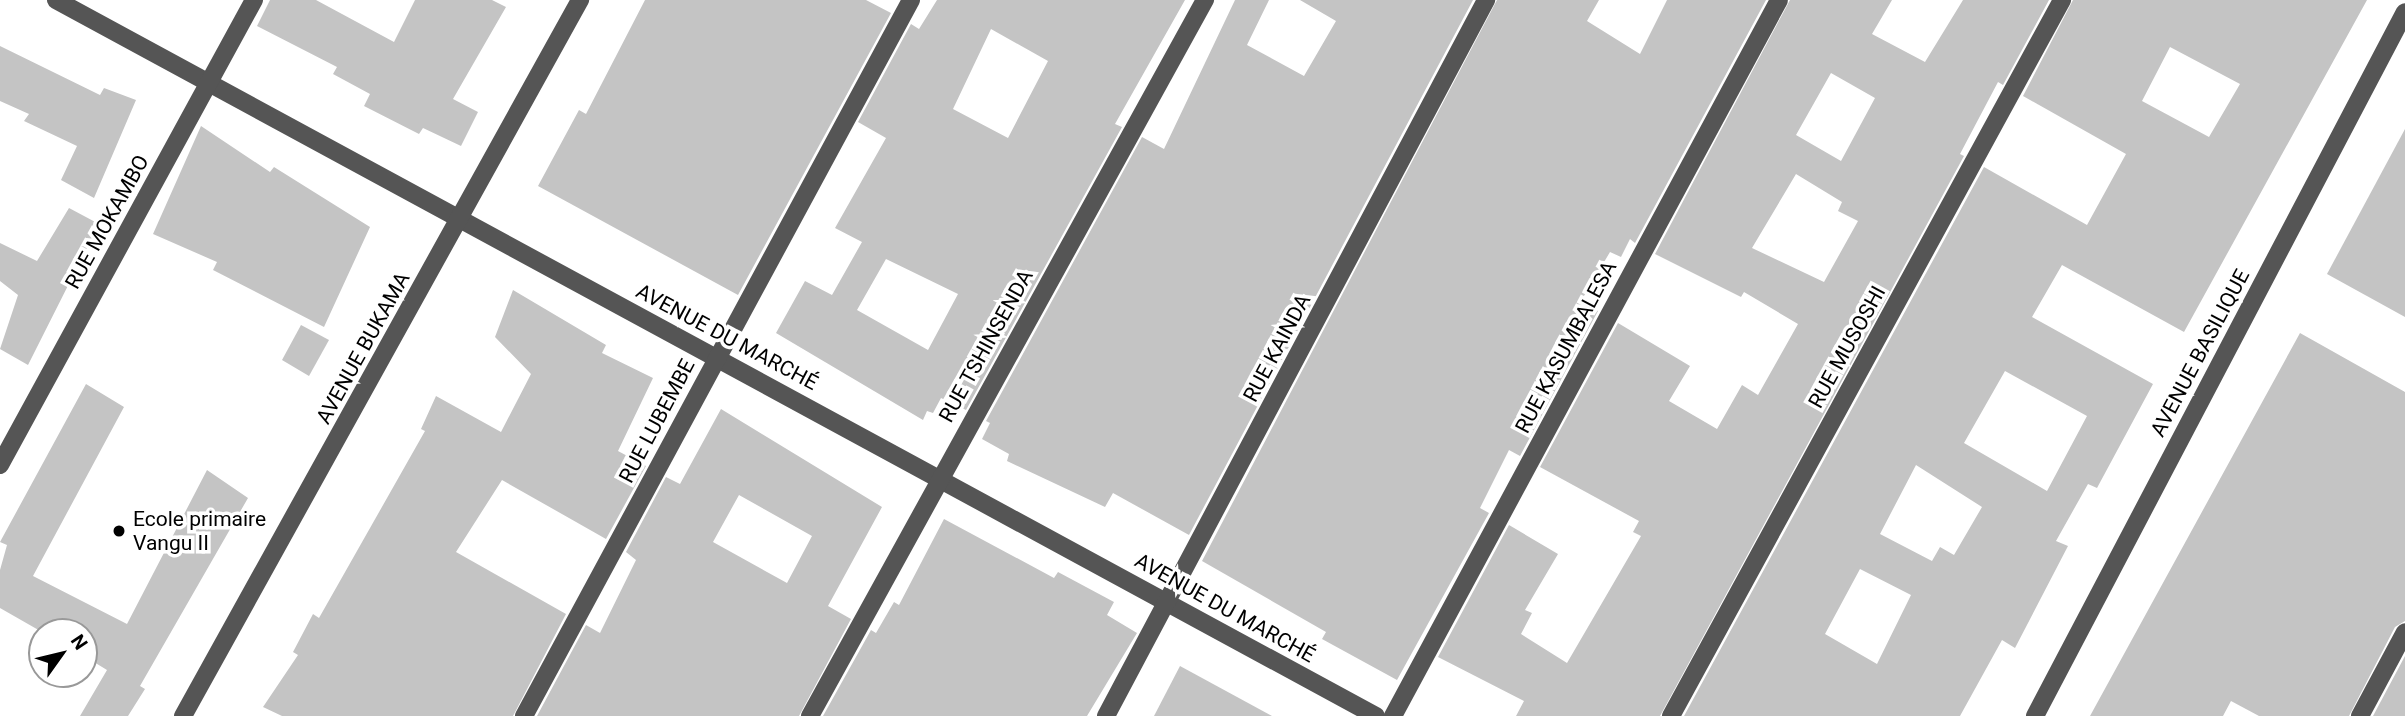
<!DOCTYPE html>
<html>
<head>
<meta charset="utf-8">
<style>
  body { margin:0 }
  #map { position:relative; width:2405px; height:716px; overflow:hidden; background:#fff; font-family:Roboto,sans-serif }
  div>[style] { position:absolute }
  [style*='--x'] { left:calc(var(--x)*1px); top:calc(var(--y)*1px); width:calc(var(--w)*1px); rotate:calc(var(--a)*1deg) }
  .building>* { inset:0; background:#c4c4c4 }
  .minor>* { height:18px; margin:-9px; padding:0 9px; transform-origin:9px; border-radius:9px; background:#555 }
  .dots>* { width:19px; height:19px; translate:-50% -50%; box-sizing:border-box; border:4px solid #fff; border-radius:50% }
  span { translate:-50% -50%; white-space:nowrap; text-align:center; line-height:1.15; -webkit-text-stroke:7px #fff; paint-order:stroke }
  .street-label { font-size:21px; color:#000 }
  .poi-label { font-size:21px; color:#000 }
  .left { translate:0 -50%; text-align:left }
  .north { position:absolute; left:28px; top:618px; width:70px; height:70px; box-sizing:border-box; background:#fff; border:2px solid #999; border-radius:50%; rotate:56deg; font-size:19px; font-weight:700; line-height:28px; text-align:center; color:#000 }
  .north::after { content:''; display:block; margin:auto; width:24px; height:32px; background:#000; clip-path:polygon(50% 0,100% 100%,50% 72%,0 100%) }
</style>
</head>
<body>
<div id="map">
  <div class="building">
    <div style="clip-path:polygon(270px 0,316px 0,394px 42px,415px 0,492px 0,506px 7px,453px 99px,478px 112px,461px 146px,423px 128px,419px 134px,364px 106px,370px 94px,333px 74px,337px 67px,257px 26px)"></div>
    <div style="clip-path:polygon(645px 0,866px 0,891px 13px,738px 295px,538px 186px,579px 110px,586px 114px)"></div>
    <div style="clip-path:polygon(evenodd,937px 0,1185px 0,1115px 124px,1122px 127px,966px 410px,941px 398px,933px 413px,927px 411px,923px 420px,776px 333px,805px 281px,832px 295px,862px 242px,835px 228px,886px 138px,858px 122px,911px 24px,919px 29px,937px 0,991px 29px,1048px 61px,1008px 138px,953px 109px,991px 29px,937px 0,886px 259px,958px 294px,928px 350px,857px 310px,886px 259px)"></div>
    <div style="clip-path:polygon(1235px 0,1269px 0,1247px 45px,1304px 76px,1336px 21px,1300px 0,1473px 0,1189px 535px,1113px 493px,1105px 507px,1007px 461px,1009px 454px,982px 439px,990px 423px,986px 421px,1142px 137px,1164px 149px)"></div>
    <div style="clip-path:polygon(1497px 0,1599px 0,1587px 21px,1640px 54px,1667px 0,1766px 0,1635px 243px,1630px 239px,1621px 257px,1610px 252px,1581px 301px,1598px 311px,1520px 456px,1509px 450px,1480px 508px,1489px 513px,1397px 680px,1322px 639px,1326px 632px,1202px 561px)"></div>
    <div style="clip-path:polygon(evenodd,1790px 0,1892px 0,1872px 34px,1925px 62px,1963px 0,2049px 0,2003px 85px,1998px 82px,1960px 154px,1964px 156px,1660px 716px,1516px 716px,1524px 701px,1438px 657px,1509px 525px,1558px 554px,1525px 610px,1532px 613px,1521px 634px,1567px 663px,1641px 536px,1633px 532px,1639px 521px,1540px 467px,1618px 323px,1690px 366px,1669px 401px,1717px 429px,1742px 385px,1758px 395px,1798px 324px,1744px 292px,1741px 297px,1655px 254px,1790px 0,1831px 73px,1875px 98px,1841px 161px,1796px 135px,1831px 73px,1790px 0,1796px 174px,1842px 202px,1838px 211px,1858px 221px,1824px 282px,1752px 248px,1796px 174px)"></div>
    <div style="clip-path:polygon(evenodd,2073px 0,2367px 0,2184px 332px,2062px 265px,2032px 317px,2153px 384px,2097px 488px,2088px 484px,2056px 541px,2068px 546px,2015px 648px,2002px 640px,1960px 716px,1684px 716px,1984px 167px,2087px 225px,2126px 154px,2023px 96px,2073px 0,2170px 47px,2240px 84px,2209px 137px,2142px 101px,2170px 47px,2073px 0,2005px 371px,2087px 416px,2047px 491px,1964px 443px,2005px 371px,2073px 0,1916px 465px,1982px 507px,1954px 555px,1940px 547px,1932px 561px,1880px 534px,1916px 465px,2073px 0,1860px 569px,1911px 595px,1877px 664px,1825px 634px,1860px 569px)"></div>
    <div style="clip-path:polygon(0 46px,100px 95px,104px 88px,136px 100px,94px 198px,61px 180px,77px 146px,24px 121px,29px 114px,0 101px)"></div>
    <div style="clip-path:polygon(201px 126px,270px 172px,274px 167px,370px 227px,324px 327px,213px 270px,217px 262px,153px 234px)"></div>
    <div style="clip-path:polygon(2405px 129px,2405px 317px,2327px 274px)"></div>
    <div style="clip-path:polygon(69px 208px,99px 224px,28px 365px,0 349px,18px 295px,0 281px,0 243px,37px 261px)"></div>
    <div style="clip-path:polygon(513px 290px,606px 345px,602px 353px,653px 378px,618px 451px,646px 466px,606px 539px,502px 480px,456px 552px,566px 614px,513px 716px,282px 716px,263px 707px,298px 655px,293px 652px,313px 614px,319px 618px,425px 431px,421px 429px,436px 396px,501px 432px,531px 374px,495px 337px)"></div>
    <div style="clip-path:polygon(301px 325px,329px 340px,309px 376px,282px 360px)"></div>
    <div style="clip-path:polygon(2300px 333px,2405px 392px,2405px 621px,2395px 627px,2349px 716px,2259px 716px,2231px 701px,2223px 716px,2090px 716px)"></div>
    <div style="clip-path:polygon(86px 384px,124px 407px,33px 576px,127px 624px,207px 470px,248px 498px,140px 686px,145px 689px,128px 716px,80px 716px,107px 670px,84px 656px,84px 632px,42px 632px,0 608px,0 570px,7px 545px,0 542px)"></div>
    <div style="clip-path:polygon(evenodd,721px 409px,882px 507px,828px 606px,851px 619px,799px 716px,537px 716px,586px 625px,600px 633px,636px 560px,626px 552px,666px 477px,680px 484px,721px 409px,739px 495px,812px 536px,787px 583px,713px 542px,739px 495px)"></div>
    <div style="clip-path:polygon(944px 519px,1054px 578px,1058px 572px,1114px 602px,1107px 615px,1137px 633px,1087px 716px,823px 716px,871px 630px,876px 633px,894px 602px,899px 605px)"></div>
    <div style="clip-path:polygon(2405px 656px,2405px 716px,2373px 716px)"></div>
    <div style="clip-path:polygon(1180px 666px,1272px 716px,1154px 716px)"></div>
  </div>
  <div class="minor">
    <div style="--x:56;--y:0;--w:1502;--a:28.48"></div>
    <div style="--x:0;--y:465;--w:530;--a:-61.36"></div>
    <div style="--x:183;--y:716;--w:819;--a:-60.99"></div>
    <div style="--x:524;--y:716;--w:814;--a:-61.61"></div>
    <div style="--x:810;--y:716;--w:818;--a:-61.12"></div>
    <div style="--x:1106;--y:716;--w:811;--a:-62.04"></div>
    <div style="--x:1393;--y:716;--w:813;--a:-61.67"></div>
    <div style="--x:1671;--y:716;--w:816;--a:-61.36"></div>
    <div style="--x:2035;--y:716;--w:795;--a:-62.28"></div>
    <div style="--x:2360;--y:716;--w:95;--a:-61.8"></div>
  </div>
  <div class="dots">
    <div style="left:119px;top:531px;background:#000"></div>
  </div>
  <div class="street-label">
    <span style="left:107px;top:222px;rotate:-61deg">RUE MOKAMBO</span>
    <span style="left:727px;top:337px;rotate:28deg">AVENUE DU MARCHÉ</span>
    <span style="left:986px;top:346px;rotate:-61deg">RUE TSHINSENDA</span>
    <span style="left:1566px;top:347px;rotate:-62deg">RUE KASUMBALESA</span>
    <span style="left:1847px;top:347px;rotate:-61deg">RUE MUSOSHI</span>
    <span style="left:363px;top:348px;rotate:-61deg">AVENUE BUKAMA</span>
    <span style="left:1277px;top:348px;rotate:-62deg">RUE KAINDA</span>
    <span style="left:2200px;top:353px;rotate:-62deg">AVENUE BASILIQUE</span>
    <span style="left:657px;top:421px;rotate:-62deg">RUE LUBEMBE</span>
    <span style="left:1225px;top:608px;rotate:29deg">AVENUE DU MARCHÉ</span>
  </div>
  <div class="poi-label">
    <span class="left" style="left:133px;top:531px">Ecole primaire<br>Vangu II</span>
  </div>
  <div class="north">N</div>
</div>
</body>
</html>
